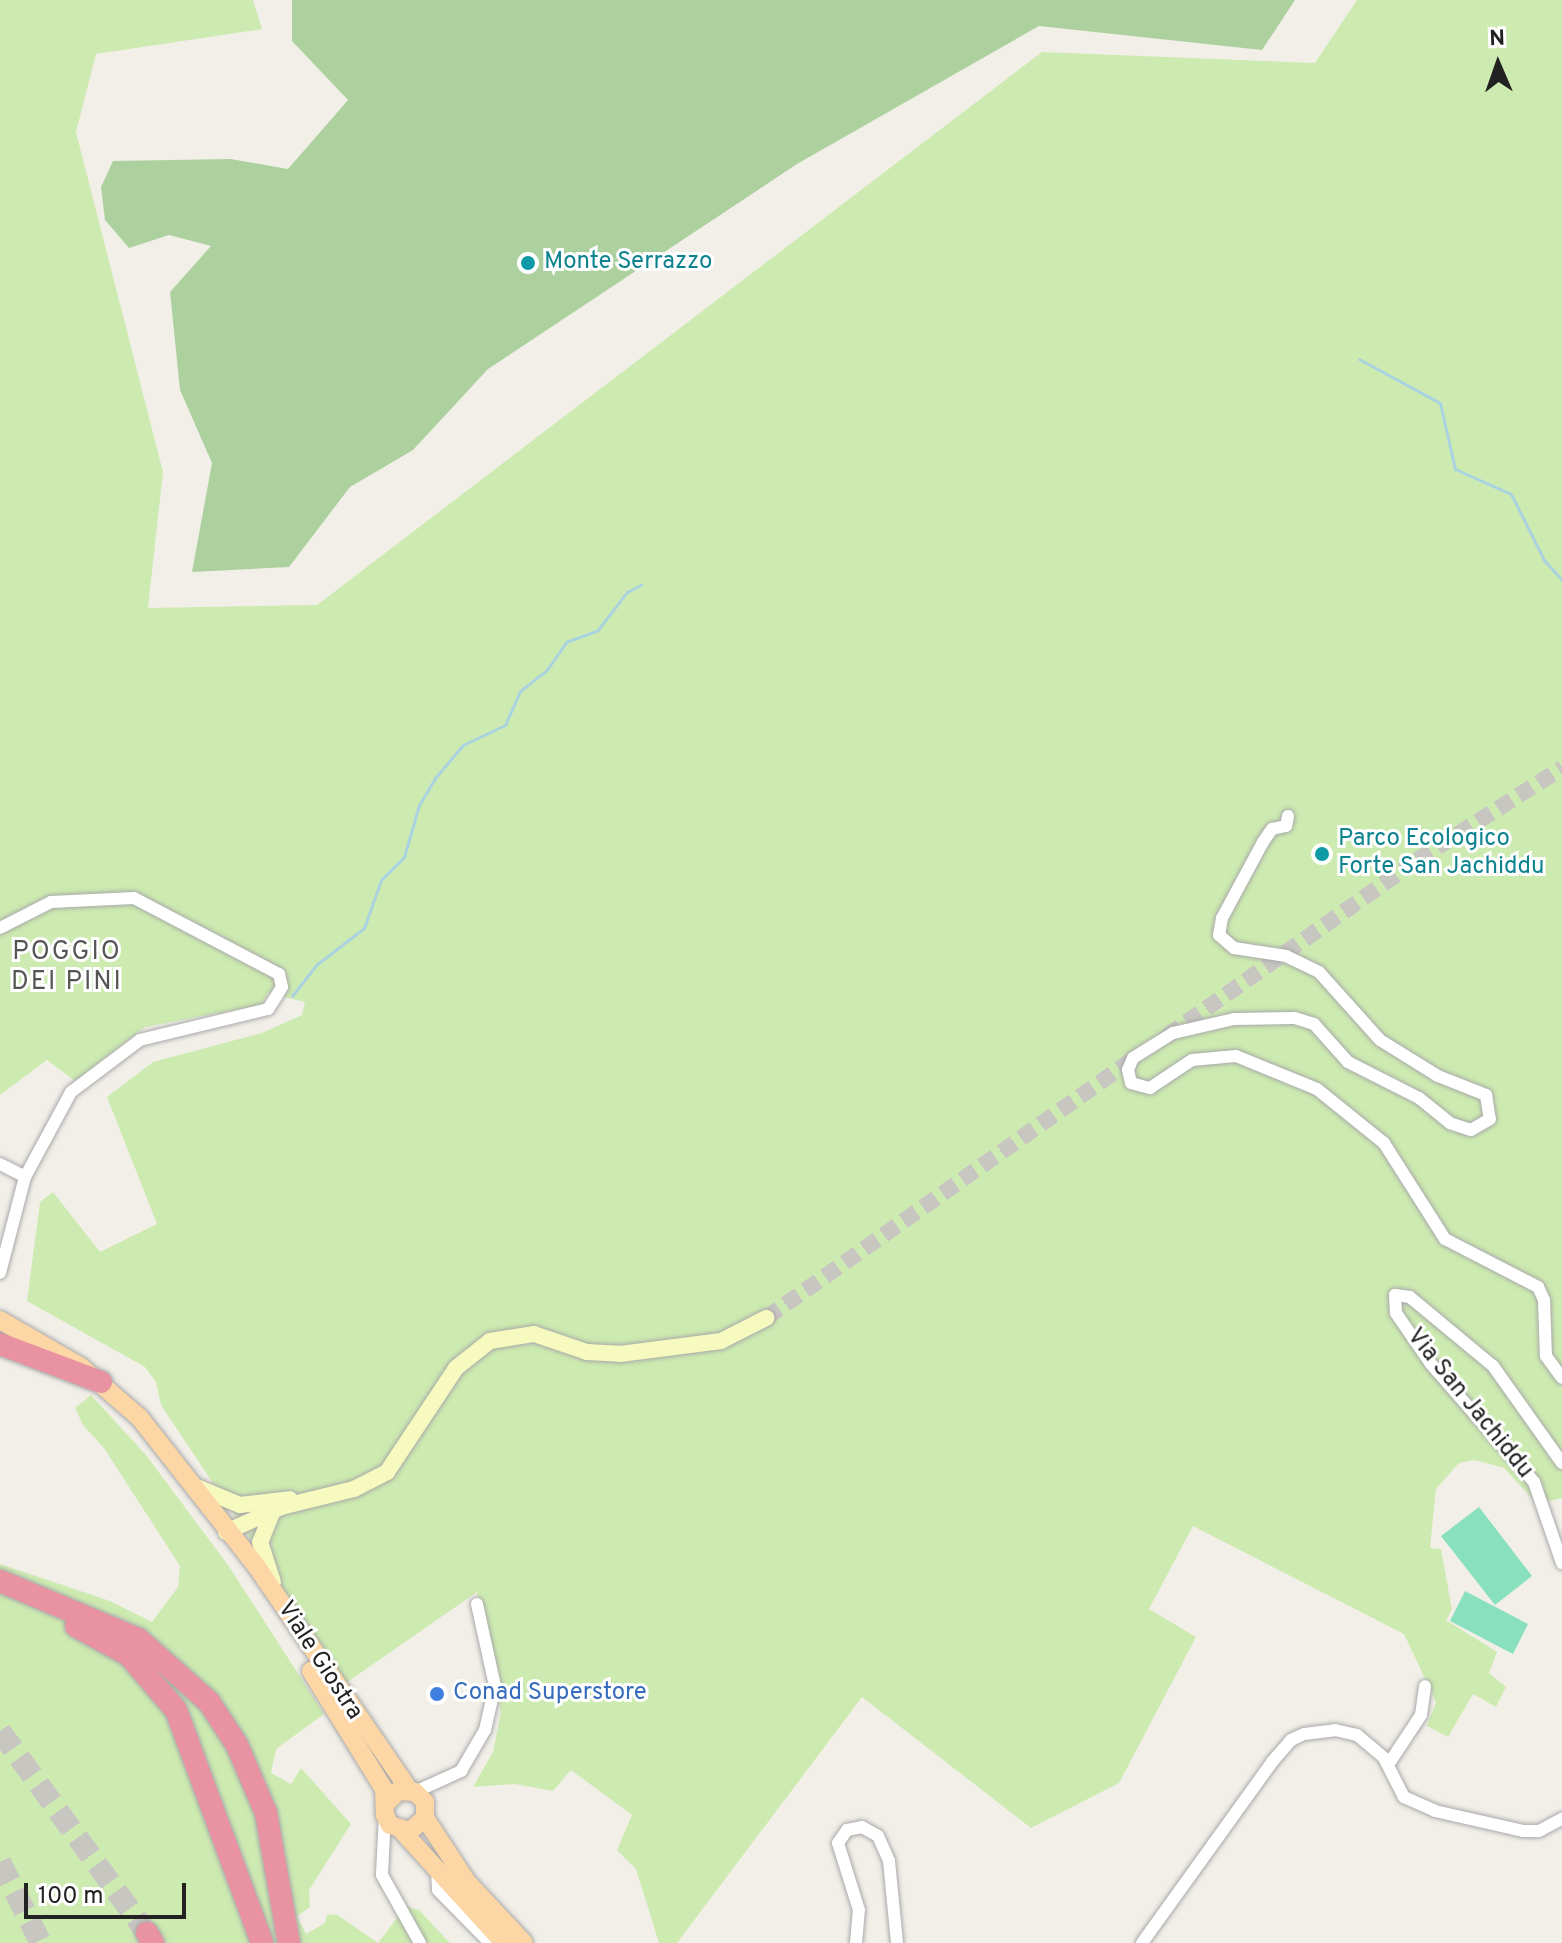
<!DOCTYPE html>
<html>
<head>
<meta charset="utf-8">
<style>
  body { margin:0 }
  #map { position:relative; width:1562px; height:1943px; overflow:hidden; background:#f2efe9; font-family:Overpass,sans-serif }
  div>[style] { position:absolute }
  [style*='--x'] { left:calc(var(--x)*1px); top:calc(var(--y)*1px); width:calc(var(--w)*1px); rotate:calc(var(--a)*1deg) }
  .grass>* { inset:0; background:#cdebb0 }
  .forest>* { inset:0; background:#add19e }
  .pitch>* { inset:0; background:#88e0be }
  .stream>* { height:3px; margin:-1.5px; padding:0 1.5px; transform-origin:1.5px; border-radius:1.5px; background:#aad3df }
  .secondary-tunnel>* { height:16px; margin-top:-8px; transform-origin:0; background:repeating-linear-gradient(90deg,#c8c6c1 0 16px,transparent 0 24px) }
  .highway-tunnel>* { height:22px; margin-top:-11px; transform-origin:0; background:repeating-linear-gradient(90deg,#c8c6c1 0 22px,transparent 0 33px) }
  .roads { filter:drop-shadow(0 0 2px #a9a9a9) drop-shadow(0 0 2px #a9a9a9) }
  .street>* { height:12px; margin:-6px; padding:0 6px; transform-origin:6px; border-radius:6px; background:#fff }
  .secondary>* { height:16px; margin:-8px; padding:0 8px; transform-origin:8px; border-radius:8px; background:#f7fabf }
  .primary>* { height:18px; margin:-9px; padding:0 9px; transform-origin:9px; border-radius:9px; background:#fcd6a4 }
  .highway>* { height:22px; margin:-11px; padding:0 11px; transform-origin:11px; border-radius:11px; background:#e892a2 }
  .dots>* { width:22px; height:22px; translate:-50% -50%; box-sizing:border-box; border:4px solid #fff; border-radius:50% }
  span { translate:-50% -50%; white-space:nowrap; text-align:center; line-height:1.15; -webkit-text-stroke:6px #fff; paint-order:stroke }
  .culture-label { font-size:24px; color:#0d838f }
  .left { translate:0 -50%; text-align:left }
  .street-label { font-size:24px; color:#222 }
  .shop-label { font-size:24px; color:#366cbe }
  .neighbourhood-label { font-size:26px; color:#555; letter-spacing:2px }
  .north { position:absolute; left:1458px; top:24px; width:80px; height:80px; -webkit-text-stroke:6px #fff; paint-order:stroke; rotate:358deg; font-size:22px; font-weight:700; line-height:32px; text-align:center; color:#222 }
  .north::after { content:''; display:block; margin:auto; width:28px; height:36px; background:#222; clip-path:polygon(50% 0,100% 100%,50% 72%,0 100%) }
  .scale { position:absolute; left:24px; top:1883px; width:162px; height:36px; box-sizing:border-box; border:4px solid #222; border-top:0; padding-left:10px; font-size:24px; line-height:28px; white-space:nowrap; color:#222; -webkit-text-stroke:6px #fff; paint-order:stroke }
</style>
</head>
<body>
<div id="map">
  <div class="grass">
    <div style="clip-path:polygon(0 0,253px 0,262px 29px,96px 54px,76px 132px,163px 472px,148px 608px,317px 605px,1042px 52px,1315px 63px,1357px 0,1562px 0,1562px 1498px,1537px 1504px,1504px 1468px,1475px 1460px,1459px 1463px,1436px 1489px,1430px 1548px,1441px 1549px,1452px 1610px,1446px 1620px,1497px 1652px,1489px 1673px,1506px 1687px,1496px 1707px,1473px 1694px,1448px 1737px,1427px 1726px,1436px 1702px,1404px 1634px,1193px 1526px,1149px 1609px,1196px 1637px,1119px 1783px,1031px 1828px,862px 1697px,677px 1943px,659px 1943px,636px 1869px,617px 1850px,632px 1815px,571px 1770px,553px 1791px,515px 1784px,473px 1787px,493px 1752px,501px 1712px,477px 1592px,346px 1683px,161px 1405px,156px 1382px,145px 1367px,27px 1301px,40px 1202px,53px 1192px,100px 1252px,157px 1224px,107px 1097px,153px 1062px,262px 1033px,302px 1015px,305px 1002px,268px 993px,261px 1005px,145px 1027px,75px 1081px,47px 1060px,0 1095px)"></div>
    <div style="clip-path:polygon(91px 1395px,146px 1455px,228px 1565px,324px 1714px,276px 1749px,271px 1773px,291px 1784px,301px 1768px,351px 1824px,309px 1890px,310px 1907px,297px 1916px,306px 1934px,325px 1923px,327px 1915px,336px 1914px,378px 1943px,406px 1906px,419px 1910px,450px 1943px,0 1943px,0 1564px,110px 1601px,152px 1622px,178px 1587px,180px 1566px,104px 1448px,83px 1425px,75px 1408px)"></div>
  </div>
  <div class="forest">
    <div style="clip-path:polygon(292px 0,1295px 0,1262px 50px,1039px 26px,797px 164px,488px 369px,413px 450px,350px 487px,289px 567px,192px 572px,212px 463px,180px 390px,170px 292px,211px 246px,169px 235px,129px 248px,105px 220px,101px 187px,113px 161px,231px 159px,288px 169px,348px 100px,292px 41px)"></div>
  </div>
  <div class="pitch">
    <div style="clip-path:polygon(1479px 1507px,1532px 1576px,1495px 1605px,1441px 1536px)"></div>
    <div style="clip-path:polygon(1465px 1591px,1528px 1624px,1513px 1654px,1450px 1621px)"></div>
  </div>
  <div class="stream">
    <div style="--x:1359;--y:359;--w:92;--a:28.5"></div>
    <div style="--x:1440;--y:403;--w:68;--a:77.2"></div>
    <div style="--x:1455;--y:469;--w:61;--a:24.1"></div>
    <div style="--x:1511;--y:494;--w:74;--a:63.4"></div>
    <div style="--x:1544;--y:560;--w:27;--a:48"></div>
    <div style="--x:292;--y:996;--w:39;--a:-52"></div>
    <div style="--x:316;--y:965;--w:61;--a:-37.6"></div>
    <div style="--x:364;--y:928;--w:51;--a:-70.5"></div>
    <div style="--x:381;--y:880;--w:33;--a:-45"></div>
    <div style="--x:404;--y:857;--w:54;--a:-73.9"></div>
    <div style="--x:419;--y:805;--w:31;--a:-59"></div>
    <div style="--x:435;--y:778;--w:43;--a:-49.7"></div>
    <div style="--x:463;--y:745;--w:47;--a:-25.5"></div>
    <div style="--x:505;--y:725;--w:37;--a:-66"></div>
    <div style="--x:520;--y:691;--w:33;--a:-38"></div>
    <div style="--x:546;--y:671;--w:35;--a:-55"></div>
    <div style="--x:566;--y:642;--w:33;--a:-20"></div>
    <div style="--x:597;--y:631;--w:49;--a:-52.4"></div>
    <div style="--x:627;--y:592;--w:16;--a:-27"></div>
  </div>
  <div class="secondary-tunnel">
    <div style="--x:1167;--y:1036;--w:306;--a:-35.1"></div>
    <div style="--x:1417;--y:860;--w:172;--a:-32.4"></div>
    <div style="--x:766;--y:1318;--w:455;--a:-35.2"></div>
  </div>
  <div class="highway-tunnel">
    <div style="--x:0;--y:1731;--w:250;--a:54"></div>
    <div style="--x:0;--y:1862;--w:91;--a:63.2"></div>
  </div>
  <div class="roads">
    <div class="street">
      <div style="--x:1288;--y:816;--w:10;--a:101"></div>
      <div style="--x:1286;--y:826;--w:14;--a:168"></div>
      <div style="--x:1272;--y:829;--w:16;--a:125"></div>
      <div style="--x:1263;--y:842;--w:86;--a:118.3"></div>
      <div style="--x:1222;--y:918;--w:17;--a:100"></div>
      <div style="--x:1219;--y:935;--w:20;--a:41"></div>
      <div style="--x:1234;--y:948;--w:53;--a:8.7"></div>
      <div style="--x:1286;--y:956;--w:37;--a:26"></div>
      <div style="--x:1319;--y:972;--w:91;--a:48.1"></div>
      <div style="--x:1380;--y:1040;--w:68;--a:31.8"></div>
      <div style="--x:1438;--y:1076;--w:52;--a:21.6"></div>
      <div style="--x:1486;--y:1095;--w:24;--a:81"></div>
      <div style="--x:1490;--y:1119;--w:22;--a:150"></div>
      <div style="--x:1471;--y:1130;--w:22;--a:-162"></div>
      <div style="--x:1450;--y:1123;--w:40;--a:-141"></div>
      <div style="--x:1419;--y:1098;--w:80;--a:-153.1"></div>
      <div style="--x:1348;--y:1062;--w:51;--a:-131.8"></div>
      <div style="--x:1314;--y:1024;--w:21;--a:-163"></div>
      <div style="--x:1294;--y:1018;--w:60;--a:179"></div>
      <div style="--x:1234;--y:1019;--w:63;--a:167.1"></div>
      <div style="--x:1173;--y:1033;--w:47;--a:148"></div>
      <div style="--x:1133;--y:1058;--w:13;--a:113"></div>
      <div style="--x:1128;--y:1070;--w:13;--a:77"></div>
      <div style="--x:1131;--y:1083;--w:20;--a:15"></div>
      <div style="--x:1150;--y:1088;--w:50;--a:-33.7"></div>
      <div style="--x:1192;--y:1060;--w:44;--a:-5.2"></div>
      <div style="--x:1236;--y:1056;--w:87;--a:22.2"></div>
      <div style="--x:1317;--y:1089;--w:86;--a:38.9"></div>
      <div style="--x:1384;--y:1143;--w:114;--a:57.6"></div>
      <div style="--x:1445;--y:1239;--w:105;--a:27.3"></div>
      <div style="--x:1538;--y:1287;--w:14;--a:65"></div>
      <div style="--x:1544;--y:1300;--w:56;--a:88"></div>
      <div style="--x:1546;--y:1356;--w:27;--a:54"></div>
      <div style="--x:0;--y:928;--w:57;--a:-27"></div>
      <div style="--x:51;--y:902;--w:83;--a:-2.8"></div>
      <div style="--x:134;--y:898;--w:164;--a:27.7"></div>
      <div style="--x:279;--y:974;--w:13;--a:77"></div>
      <div style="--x:282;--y:987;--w:26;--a:122"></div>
      <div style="--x:268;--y:1009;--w:132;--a:166.4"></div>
      <div style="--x:140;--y:1040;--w:86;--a:143"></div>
      <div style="--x:71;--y:1092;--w:97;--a:118.4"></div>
      <div style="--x:25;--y:1177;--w:99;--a:104.6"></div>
      <div style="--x:0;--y:1164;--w:28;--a:27"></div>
      <div style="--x:1562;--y:1463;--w:119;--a:-125.4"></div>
      <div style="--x:1493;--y:1366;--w:108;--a:-140.3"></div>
      <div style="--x:1410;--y:1297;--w:15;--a:-172"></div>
      <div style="--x:1395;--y:1295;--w:18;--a:87"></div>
      <div style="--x:1396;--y:1313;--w:62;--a:55.5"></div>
      <div style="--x:1431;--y:1364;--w:157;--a:48.9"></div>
      <div style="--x:1534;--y:1482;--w:86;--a:70.9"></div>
      <div style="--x:1388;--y:1765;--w:60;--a:-56.6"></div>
      <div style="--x:1421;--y:1715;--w:29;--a:-82"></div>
      <div style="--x:415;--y:1792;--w:51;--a:-24.5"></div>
      <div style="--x:461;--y:1771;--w:48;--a:-59.7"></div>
      <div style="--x:485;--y:1730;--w:45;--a:-77.2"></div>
      <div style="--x:495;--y:1686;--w:84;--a:-102.4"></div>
      <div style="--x:385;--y:1815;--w:60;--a:92.9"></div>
      <div style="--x:382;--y:1875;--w:78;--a:60.8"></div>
      <div style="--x:437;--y:1870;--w:20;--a:87"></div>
      <div style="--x:438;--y:1890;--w:74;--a:45.5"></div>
      <div style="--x:856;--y:1943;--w:33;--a:-85"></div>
      <div style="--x:859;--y:1910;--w:70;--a:-107.4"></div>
      <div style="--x:838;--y:1843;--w:16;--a:-55"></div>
      <div style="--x:847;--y:1830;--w:15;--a:-11"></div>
      <div style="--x:862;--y:1827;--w:18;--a:29"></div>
      <div style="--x:878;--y:1836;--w:27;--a:66"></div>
      <div style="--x:889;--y:1861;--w:82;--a:84.4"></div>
      <div style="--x:1142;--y:1943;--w:223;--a:-54.3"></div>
      <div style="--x:1272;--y:1762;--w:29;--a:-49"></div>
      <div style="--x:1291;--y:1740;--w:14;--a:-25"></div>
      <div style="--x:1304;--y:1734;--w:31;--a:-7"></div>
      <div style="--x:1335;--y:1730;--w:23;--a:13"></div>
      <div style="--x:1357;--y:1735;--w:35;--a:40"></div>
      <div style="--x:1384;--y:1758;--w:44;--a:62.9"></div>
      <div style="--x:1404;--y:1797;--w:34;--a:24"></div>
      <div style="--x:1435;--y:1811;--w:90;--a:12.8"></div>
      <div style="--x:1523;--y:1831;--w:16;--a:0"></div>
      <div style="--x:1539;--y:1831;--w:26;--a:-28"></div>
    </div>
    <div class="secondary">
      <div style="--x:194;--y:1486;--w:50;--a:22.4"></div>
      <div style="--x:240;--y:1505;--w:50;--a:-6.8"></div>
      <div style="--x:272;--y:1513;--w:31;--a:112"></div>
      <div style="--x:260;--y:1542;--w:42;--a:72"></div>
      <div style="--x:226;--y:1532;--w:60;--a:-24.4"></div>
      <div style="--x:281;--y:1507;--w:75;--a:-13.9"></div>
      <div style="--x:354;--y:1489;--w:37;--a:-27"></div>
      <div style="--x:387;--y:1472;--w:125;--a:-56.4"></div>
      <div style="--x:456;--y:1368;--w:43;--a:-38.5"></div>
      <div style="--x:490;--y:1341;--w:45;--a:-9"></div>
      <div style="--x:534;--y:1334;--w:56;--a:18.8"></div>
      <div style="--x:587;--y:1352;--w:33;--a:3"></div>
      <div style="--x:620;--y:1354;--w:102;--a:-7.3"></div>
      <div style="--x:721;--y:1341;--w:51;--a:-27.1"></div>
    </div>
    <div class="primary">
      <div style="--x:0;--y:1320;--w:94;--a:30.1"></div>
      <div style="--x:81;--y:1367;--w:77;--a:40.8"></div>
      <div style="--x:139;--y:1417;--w:191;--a:51.8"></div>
      <div style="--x:257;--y:1567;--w:270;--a:55.7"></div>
      <div style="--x:311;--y:1671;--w:139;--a:58.3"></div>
      <div style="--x:384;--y:1789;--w:26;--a:88"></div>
      <div style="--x:385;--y:1815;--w:11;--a:63"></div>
      <div style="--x:390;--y:1825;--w:21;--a:17"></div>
      <div style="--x:410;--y:1831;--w:20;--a:-41"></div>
      <div style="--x:425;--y:1818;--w:16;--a:-90"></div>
      <div style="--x:425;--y:1802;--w:14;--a:-135"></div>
      <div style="--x:415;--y:1792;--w:17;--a:-177"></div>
      <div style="--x:398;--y:1791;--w:18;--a:133"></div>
      <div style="--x:425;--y:1818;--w:77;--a:56.7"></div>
      <div style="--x:467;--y:1882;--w:83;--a:46.9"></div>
      <div style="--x:403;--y:1832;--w:150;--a:47.7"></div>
    </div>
    <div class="highway">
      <div style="--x:0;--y:1344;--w:108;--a:20.6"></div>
      <div style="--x:0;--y:1581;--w:150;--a:22.8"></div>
      <div style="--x:138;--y:1639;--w:95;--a:41.6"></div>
      <div style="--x:209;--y:1702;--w:51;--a:56.9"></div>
      <div style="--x:237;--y:1745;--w:74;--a:66.9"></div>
      <div style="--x:266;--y:1813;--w:132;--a:80"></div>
      <div style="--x:76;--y:1626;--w:60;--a:28.7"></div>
      <div style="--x:129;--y:1655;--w:72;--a:49.5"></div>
      <div style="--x:176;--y:1710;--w:248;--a:69.7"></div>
      <div style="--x:147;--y:1933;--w:12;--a:59"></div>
    </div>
  </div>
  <div class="dots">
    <div style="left:528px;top:263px;background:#0f9aa8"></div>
    <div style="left:1322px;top:854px;background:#0f9aa8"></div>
    <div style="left:437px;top:1694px;background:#3f7fe0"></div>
  </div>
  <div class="culture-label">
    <span class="left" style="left:544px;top:263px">Monte Serrazzo</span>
    <span class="left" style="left:1338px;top:854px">Parco Ecologico<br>Forte San Jachiddu</span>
  </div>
  <div class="street-label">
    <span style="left:1469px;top:1404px;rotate:51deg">Via San Jachiddu</span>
    <span style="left:319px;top:1661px;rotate:57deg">Viale Giostra</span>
  </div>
  <div class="shop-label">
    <span class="left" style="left:453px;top:1694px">Conad Superstore</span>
  </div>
  <div class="neighbourhood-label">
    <span style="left:67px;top:968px">POGGIO<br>DEI PINI</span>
  </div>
  <div class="north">N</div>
  <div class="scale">100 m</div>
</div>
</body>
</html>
